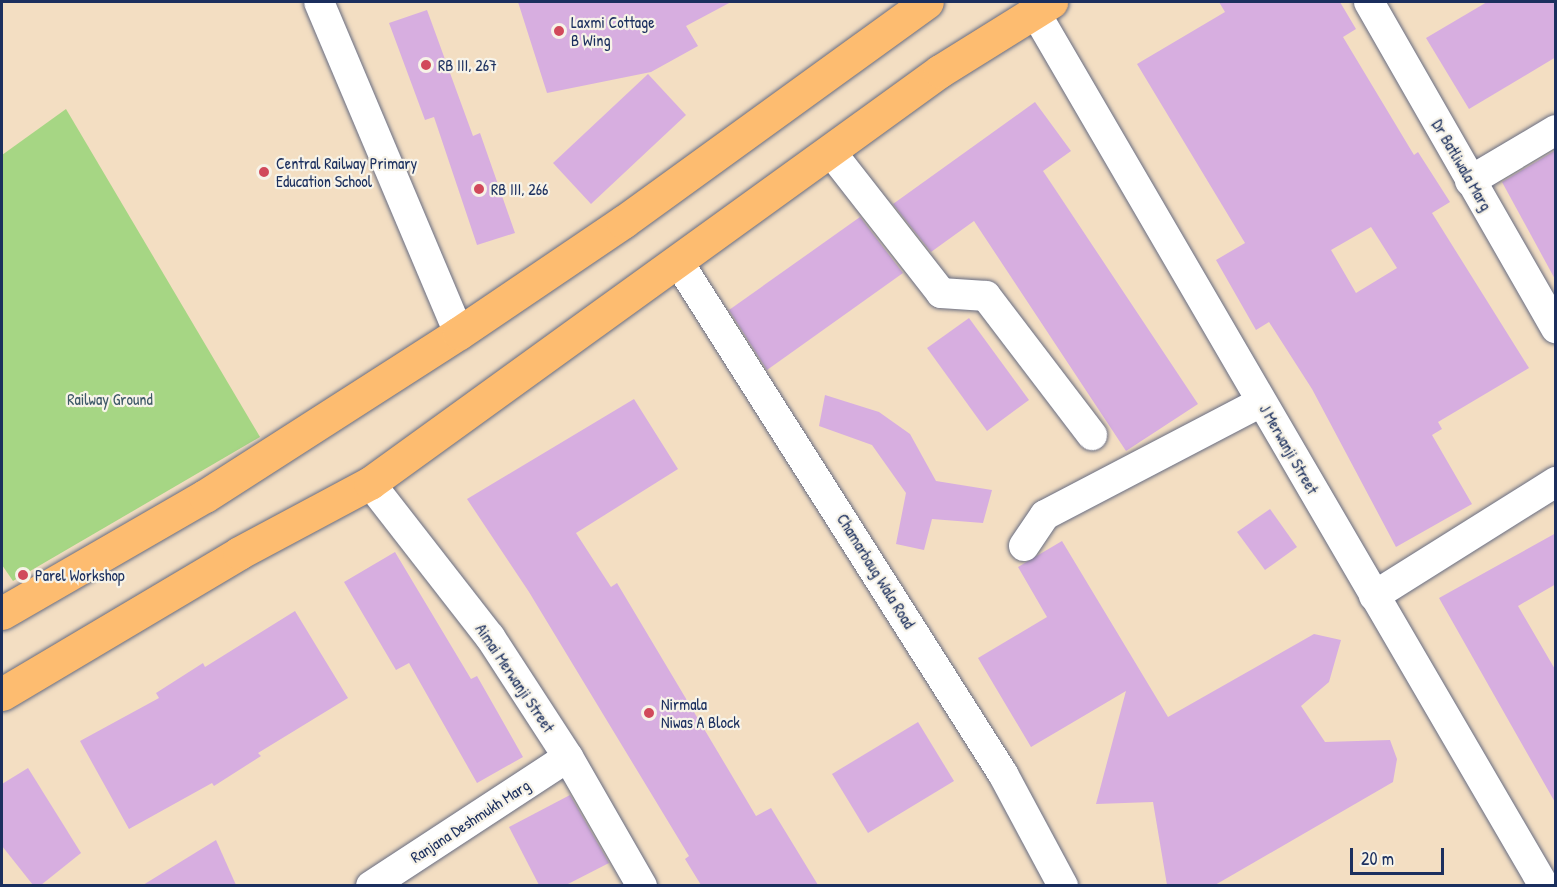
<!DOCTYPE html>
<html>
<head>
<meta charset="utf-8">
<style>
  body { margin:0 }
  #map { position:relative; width:1557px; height:887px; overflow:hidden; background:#f3dec2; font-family:"Patrick Hand",sans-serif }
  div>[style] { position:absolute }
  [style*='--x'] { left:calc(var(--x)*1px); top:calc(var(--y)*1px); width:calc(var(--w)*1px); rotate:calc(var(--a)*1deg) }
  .green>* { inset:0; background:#a6d684 }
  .building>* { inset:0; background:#d7aee0 }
  .roads { filter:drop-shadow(0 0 2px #676c81) drop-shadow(0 0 2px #676c81) }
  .street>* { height:30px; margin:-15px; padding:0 15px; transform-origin:15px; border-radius:15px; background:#fff }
  .highway>* { height:33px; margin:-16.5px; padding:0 16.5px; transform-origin:16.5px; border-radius:16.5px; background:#fdbc70 }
  .dots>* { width:16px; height:16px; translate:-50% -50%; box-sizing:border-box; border:3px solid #f7f3e8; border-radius:50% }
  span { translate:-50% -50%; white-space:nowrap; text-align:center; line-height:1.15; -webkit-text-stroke:4.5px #f7f3e8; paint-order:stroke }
  .poi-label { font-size:16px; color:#1b2f5e }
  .left { translate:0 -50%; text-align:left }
  .street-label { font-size:16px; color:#1b2f5e }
  .park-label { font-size:16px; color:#3e5968 }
  .frame { position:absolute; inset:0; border:3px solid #1b2f5e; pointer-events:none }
  .scale { position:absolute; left:1350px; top:848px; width:94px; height:27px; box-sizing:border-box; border:3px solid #1b2f5e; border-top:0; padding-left:8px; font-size:18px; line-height:21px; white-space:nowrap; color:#1b2f5e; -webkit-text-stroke:4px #f7f3e8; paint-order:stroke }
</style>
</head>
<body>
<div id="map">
  <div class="green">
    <div style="clip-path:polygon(66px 109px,260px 437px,13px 581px,2px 565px,2px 155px)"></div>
  </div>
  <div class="building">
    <div style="clip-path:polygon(518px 2px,731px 2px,686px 26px,698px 46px,651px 72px,547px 93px)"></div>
    <div style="clip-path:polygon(evenodd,1219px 2px,1340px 2px,1356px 29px,1343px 37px,1414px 155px,1418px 152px,1450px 202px,1432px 213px,1529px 368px,1438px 422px,1442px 429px,1432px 435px,1472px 504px,1396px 547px,1312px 389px,1269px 322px,1256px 330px,1216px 260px,1245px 243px,1137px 64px,1225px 12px,1219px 2px,1371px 227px,1397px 268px,1356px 293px,1331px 250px,1371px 227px)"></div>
    <div style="clip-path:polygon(1487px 2px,1556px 2px,1556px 57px,1469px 109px,1426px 38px)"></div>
    <div style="clip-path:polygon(427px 10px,473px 136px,480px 133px,515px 233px,477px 245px,434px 117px,425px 120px,389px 23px)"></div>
    <div style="clip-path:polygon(648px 74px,686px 115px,591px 204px,553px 163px)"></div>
    <div style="clip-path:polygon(1035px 102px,1071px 151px,1043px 171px,1198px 404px,1126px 451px,974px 221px,931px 252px,893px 204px)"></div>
    <div style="clip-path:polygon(1556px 150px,1556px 281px,1502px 182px)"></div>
    <div style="clip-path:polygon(860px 217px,903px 273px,767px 370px,729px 310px)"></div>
    <div style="clip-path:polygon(969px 318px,1029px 400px,987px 431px,927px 348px)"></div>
    <div style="clip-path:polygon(825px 395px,879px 412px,910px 434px,936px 481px,992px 490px,983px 523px,932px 519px,924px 550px,896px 544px,906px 493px,872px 445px,819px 426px)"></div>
    <div style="clip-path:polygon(634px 399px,678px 469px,576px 533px,611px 587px,617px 583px,756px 816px,771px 808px,818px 885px,701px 885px,685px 859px,689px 856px,529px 592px,467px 499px)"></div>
    <div style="clip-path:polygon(1270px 509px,1297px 547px,1265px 570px,1237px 532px)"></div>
    <div style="clip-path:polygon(1556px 533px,1556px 584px,1518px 606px,1556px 671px,1556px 804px,1439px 598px)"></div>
    <div style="clip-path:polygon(1062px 541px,1168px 717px,1314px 634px,1341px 640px,1329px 682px,1301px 706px,1325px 742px,1390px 740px,1397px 759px,1393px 782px,1215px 885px,1167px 885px,1153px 802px,1096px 804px,1126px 691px,1031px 747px,978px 658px,1047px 617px,1018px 567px)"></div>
    <div style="clip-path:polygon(395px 552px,471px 679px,477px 676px,523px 757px,477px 783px,409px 663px,396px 670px,344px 582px)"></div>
    <div style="clip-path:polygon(295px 611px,348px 698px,258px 753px,261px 756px,214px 786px,212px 783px,129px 829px,80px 741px,159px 698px,156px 693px,203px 663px,205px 667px)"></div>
    <div style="clip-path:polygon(918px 722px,954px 781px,868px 833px,832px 774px)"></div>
    <div style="clip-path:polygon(28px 768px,81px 853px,41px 885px,33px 885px,2px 846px,2px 784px)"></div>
    <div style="clip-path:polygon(570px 795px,609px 863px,566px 885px,539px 885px,509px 827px)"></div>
    <div style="clip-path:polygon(216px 840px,236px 885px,143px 885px)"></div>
  </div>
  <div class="roads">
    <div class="street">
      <div style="--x:319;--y:2;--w:359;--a:67.1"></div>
      <div style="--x:1369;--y:2;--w:376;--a:60.2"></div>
      <div style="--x:1035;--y:12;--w:1011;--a:59.78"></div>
      <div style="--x:831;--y:152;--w:179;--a:52"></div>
      <div style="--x:941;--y:293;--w:45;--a:3.8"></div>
      <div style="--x:986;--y:296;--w:175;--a:52.7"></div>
      <div style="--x:1470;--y:181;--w:100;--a:-30.7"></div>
      <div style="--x:679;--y:263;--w:605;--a:57.62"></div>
      <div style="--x:1003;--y:774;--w:127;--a:61.8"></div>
      <div style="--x:370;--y:483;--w:195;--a:52.1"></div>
      <div style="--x:490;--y:637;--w:143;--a:57"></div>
      <div style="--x:568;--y:757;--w:149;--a:60.2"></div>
      <div style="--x:1024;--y:546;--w:37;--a:-56"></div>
      <div style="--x:1045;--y:515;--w:244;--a:-27.6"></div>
      <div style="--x:1374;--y:596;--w:215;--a:-32.1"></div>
      <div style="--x:371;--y:886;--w:235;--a:-33.2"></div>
    </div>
    <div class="highway">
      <div style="--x:2;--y:613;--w:234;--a:-30"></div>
      <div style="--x:205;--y:496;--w:302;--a:-32.7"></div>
      <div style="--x:459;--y:333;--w:198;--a:-34.1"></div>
      <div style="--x:623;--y:222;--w:375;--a:-35.9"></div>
      <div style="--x:2;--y:694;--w:276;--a:-30.7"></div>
      <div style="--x:239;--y:553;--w:149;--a:-28.1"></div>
      <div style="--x:370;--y:483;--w:703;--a:-35.86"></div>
      <div style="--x:940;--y:71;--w:131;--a:-31.9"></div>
    </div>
  </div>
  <div class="dots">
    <div style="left:559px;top:31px;background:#d1495b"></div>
    <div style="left:426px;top:65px;background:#d1495b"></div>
    <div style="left:264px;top:172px;background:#d1495b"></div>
    <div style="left:479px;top:189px;background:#d1495b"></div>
    <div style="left:23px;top:575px;background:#d1495b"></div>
    <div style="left:649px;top:713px;background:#d1495b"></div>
  </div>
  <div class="poi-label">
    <span class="left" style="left:571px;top:31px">Laxmi Cottage<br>B Wing</span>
    <span class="left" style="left:438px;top:65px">RB III, 267</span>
    <span class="left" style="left:276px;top:172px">Central Railway Primary<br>Education School</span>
    <span class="left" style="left:491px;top:189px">RB III, 266</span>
    <span class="left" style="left:35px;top:575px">Parel Workshop</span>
    <span class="left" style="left:661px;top:713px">Nirmala<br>Niwas A Block</span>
  </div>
  <div class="street-label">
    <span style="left:1462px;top:165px;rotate:60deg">Dr Batliwala Marg</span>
    <span style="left:1289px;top:449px;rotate:60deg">J Merwanji Street</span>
    <span style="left:876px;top:571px;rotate:58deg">Chamarbaug Wala Road</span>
    <span style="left:515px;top:678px;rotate:56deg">Aimai Merwanji Street</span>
    <span style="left:470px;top:821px;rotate:-33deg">Ranjana Deshmukh Marg</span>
  </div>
  <div class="park-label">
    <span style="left:110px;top:399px">Railway Ground</span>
  </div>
  <div class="frame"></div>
  <div class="scale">20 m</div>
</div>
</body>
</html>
